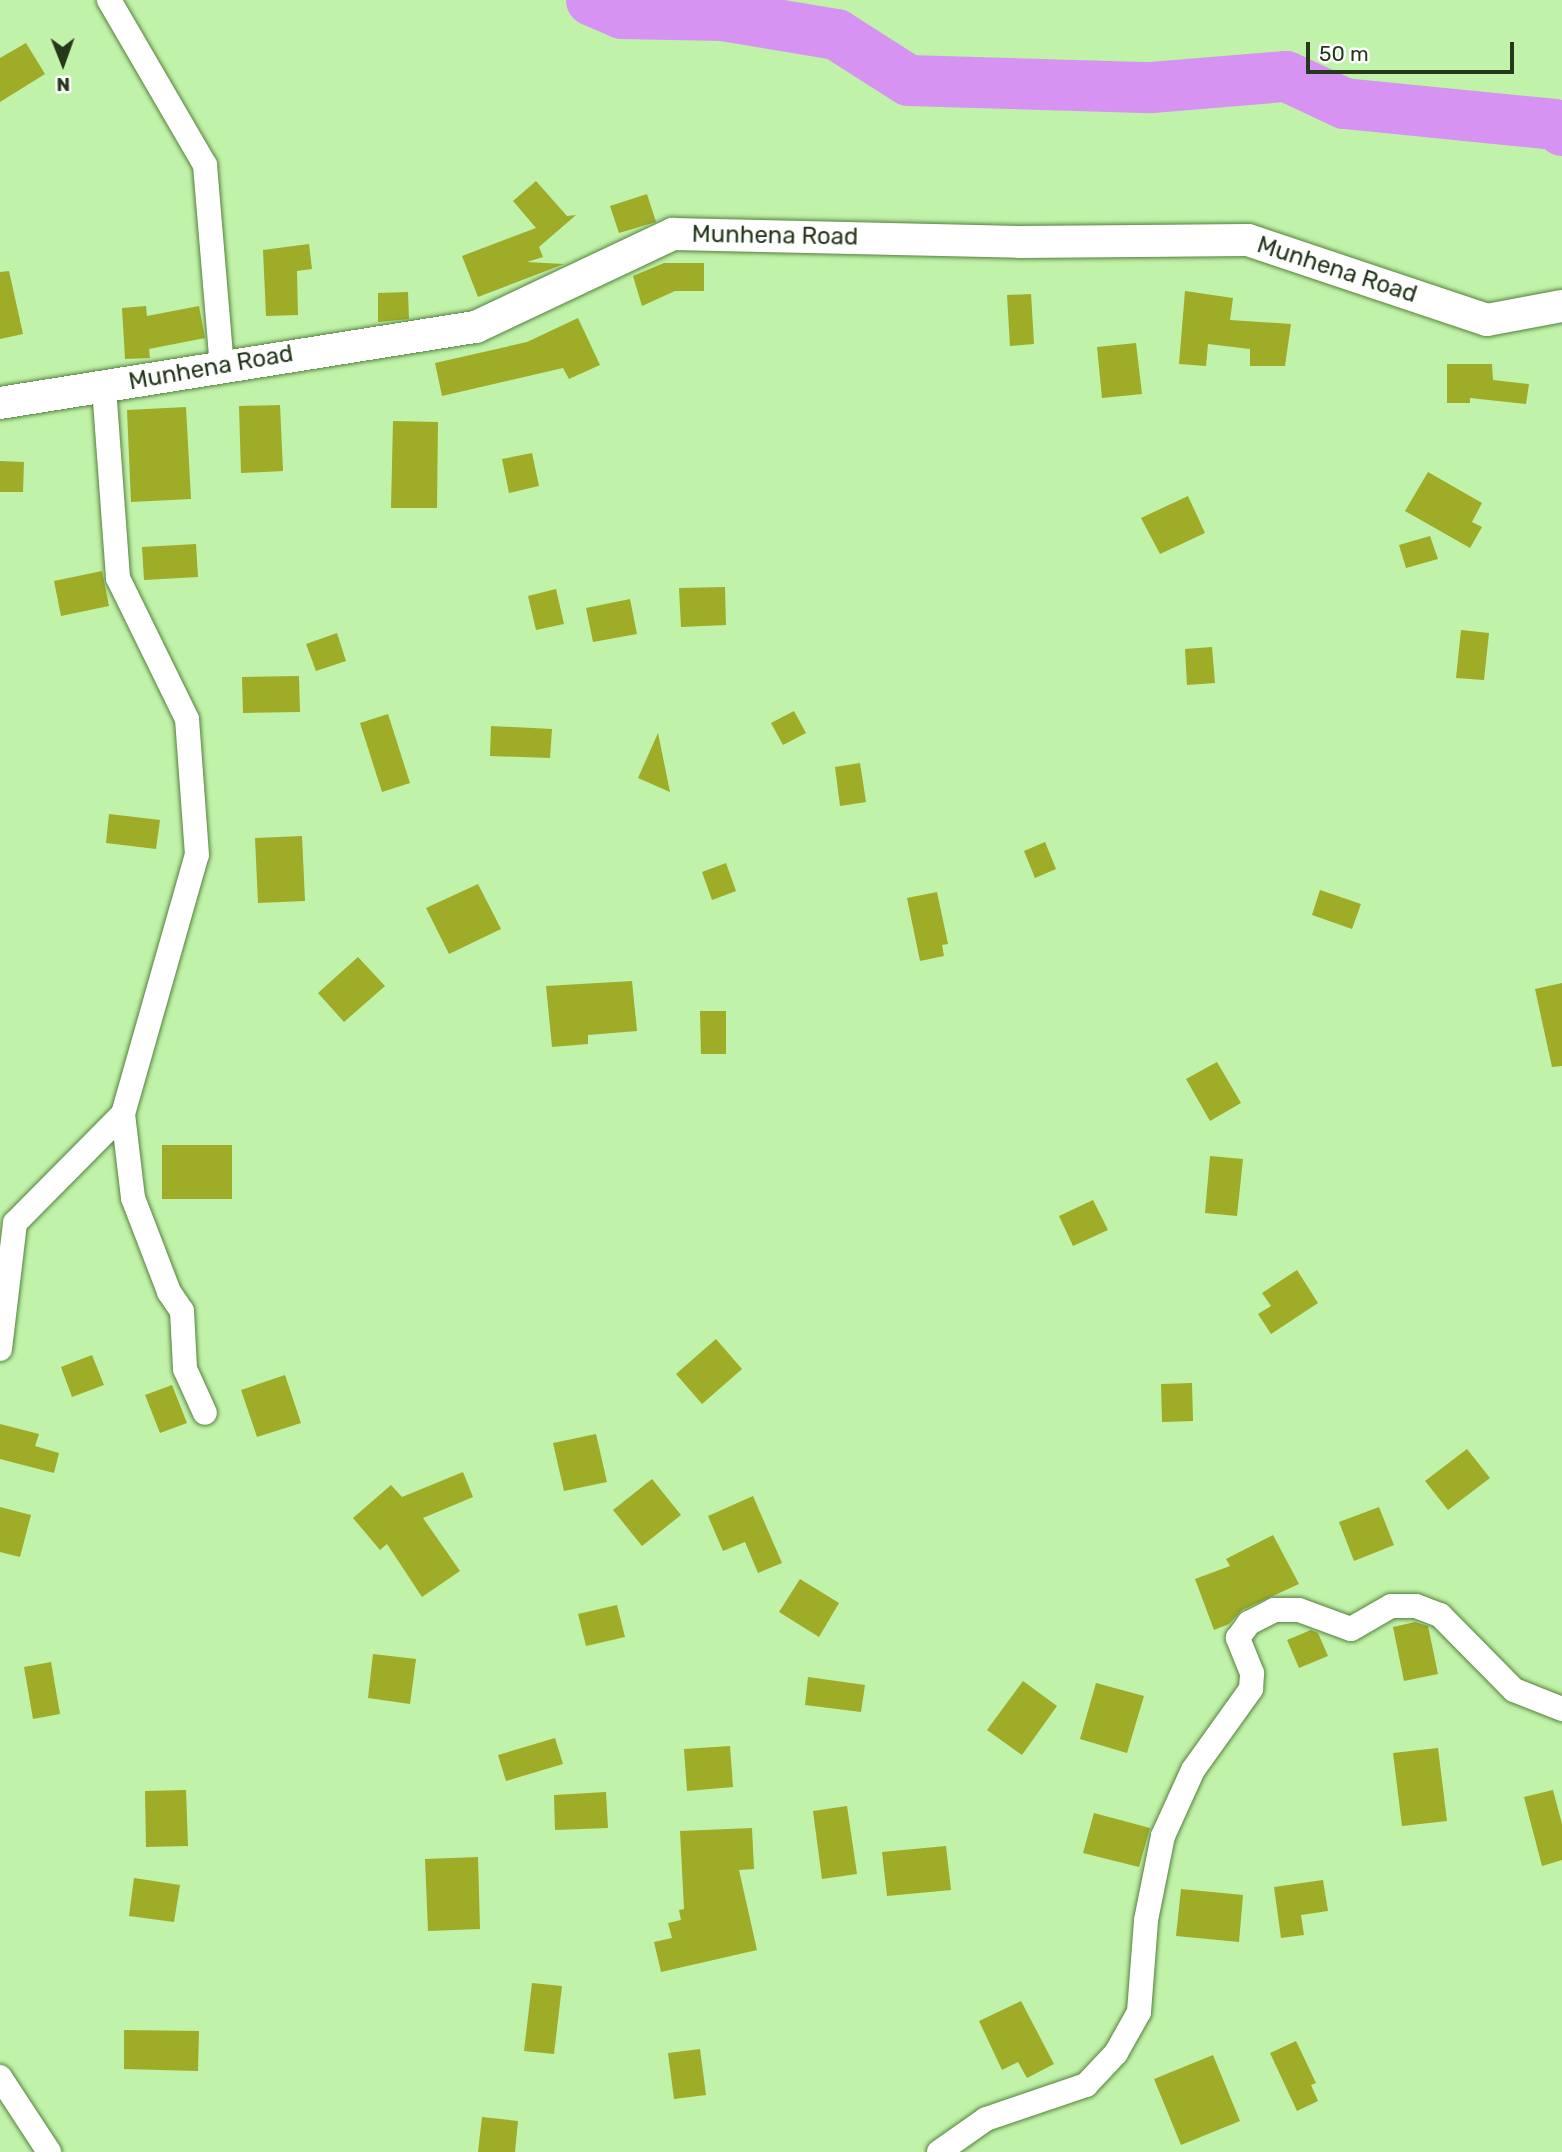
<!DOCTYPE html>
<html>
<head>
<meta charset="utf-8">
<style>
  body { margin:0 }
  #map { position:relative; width:1562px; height:2152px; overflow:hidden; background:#c1f2a9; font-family:Rubik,sans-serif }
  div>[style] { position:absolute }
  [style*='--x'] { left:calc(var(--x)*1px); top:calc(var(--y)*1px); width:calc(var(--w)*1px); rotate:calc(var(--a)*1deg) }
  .river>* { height:51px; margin:-25.5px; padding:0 25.5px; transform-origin:25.5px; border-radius:25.5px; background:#d793f2 }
  .building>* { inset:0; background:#9eac27 }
  .roads { filter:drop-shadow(0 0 2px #55813d) drop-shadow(0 0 2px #55813d) }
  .minor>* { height:24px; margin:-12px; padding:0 12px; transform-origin:12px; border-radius:12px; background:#fff }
  .tertiary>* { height:32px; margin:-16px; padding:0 16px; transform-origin:16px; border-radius:16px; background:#fff }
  span { translate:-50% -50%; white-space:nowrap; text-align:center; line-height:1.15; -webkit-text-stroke:6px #fff; paint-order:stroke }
  .street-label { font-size:24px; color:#25381b }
  .north { position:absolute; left:28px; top:28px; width:70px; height:70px; -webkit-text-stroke:5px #fff; paint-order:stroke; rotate:179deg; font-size:19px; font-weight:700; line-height:28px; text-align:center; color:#25381b }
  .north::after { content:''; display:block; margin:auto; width:24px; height:32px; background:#25381b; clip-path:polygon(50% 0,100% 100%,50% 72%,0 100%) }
  .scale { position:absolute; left:1306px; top:42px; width:208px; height:32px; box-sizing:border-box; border:4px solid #25381b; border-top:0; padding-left:9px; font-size:21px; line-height:24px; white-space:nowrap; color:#25381b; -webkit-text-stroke:5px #fff; paint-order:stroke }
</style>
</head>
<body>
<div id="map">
  <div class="river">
    <div style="--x:591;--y:0;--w:33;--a:23"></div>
    <div style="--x:621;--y:13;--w:101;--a:1.1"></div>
    <div style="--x:722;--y:15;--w:116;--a:9.5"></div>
    <div style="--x:836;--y:34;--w:85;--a:32.6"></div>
    <div style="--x:908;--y:80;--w:243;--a:1.7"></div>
    <div style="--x:1151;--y:87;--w:135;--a:-4.7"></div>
    <div style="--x:1286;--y:76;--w:64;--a:25"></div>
    <div style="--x:1344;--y:103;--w:211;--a:5.7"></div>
    <div style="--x:1554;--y:124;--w:10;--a:37"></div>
  </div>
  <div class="building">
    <div style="clip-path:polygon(26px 43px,45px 74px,0 102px,0 58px)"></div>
    <div style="clip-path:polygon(536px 181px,567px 216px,576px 215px,539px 247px,543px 257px,527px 262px,564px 264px,478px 297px,462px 256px,536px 228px,513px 201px)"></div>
    <div style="clip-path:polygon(647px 194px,656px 222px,619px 233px,610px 206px)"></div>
    <div style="clip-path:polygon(309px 244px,312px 269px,297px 271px,298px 315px,266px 316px,263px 250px)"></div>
    <div style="clip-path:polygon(664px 263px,704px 263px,704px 291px,675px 291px,642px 306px,633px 276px)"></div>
    <div style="clip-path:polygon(9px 271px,23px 334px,0 339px,0 272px)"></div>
    <div style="clip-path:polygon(1185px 291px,1233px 298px,1230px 320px,1291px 324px,1285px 366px,1250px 366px,1250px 349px,1208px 344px,1206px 366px,1179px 364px)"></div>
    <div style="clip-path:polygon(408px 292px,409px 319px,378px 322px,378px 293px)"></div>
    <div style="clip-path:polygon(1031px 294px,1034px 344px,1010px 346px,1007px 295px)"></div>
    <div style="clip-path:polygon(146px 306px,147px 316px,199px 306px,205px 338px,149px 349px,150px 358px,125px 359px,122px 308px)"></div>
    <div style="clip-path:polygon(578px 318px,600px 365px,569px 379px,563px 368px,442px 396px,435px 363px,527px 342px)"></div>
    <div style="clip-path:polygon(1136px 343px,1142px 394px,1102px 398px,1097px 347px)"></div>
    <div style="clip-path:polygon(1447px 364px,1492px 364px,1493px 380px,1529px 384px,1526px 404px,1470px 398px,1470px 403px,1447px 403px)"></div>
    <div style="clip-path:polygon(280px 405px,283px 471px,241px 473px,239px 406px)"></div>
    <div style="clip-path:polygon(186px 407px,191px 499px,131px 502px,127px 410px)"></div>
    <div style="clip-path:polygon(393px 421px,438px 422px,437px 508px,391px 508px)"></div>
    <div style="clip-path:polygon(532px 453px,539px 486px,509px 493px,502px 459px)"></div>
    <div style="clip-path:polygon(0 461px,24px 462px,23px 492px,0 492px)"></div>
    <div style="clip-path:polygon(1428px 472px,1482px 503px,1472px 522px,1482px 527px,1470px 548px,1405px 511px)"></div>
    <div style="clip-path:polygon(1188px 496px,1205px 533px,1160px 554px,1141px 518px)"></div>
    <div style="clip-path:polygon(1430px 536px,1438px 559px,1406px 568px,1399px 545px)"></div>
    <div style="clip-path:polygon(196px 544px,198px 577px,144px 580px,142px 547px)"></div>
    <div style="clip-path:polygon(102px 571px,109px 606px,61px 616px,54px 581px)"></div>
    <div style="clip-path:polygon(725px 587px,726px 625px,681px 627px,679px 588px)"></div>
    <div style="clip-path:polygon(556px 589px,564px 624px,536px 630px,528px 596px)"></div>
    <div style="clip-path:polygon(630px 599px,637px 634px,593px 642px,586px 608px)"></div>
    <div style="clip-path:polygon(1461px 630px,1489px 633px,1484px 680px,1456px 678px)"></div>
    <div style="clip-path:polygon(337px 633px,346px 661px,316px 671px,306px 644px)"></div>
    <div style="clip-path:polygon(1212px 647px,1215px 683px,1187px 685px,1185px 649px)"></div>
    <div style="clip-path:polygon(299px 676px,300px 712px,243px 713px,242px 677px)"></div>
    <div style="clip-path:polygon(794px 711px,806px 733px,783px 745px,771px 723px)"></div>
    <div style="clip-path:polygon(388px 714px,410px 783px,382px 792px,360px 723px)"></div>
    <div style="clip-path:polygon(491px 726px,552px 729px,550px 758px,490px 756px)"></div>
    <div style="clip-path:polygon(658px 733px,670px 792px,638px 778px)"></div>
    <div style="clip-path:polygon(860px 763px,866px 802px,840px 806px,835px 767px)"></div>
    <div style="clip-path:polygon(109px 814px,160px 820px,156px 849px,106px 843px)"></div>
    <div style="clip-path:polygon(302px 836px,305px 901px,258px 903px,255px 838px)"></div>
    <div style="clip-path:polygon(1045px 842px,1056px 869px,1035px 878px,1024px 851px)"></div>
    <div style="clip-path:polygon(726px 863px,736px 891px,712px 900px,702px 872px)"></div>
    <div style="clip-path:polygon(478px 884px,501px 929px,449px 954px,426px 908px)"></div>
    <div style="clip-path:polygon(1320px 890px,1361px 904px,1352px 929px,1312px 915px)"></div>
    <div style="clip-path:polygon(937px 892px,948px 944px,942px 945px,944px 956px,920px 961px,907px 898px)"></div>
    <div style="clip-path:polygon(358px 957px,385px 986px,344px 1022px,318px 993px)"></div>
    <div style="clip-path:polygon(632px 981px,637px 1031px,588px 1035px,588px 1044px,552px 1047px,546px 986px)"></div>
    <div style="clip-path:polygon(1562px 983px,1562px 1066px,1552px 1067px,1535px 989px)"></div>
    <div style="clip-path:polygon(700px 1011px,726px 1011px,726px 1054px,701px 1054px)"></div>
    <div style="clip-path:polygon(1217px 1062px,1241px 1103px,1210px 1121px,1186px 1079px)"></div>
    <div style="clip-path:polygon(162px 1145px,232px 1145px,232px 1199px,162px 1199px)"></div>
    <div style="clip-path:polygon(1210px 1156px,1243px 1159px,1237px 1216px,1205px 1213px)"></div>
    <div style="clip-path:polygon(1093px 1200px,1108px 1230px,1073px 1246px,1059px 1216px)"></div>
    <div style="clip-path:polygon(1297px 1270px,1318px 1303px,1271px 1334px,1258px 1314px,1271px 1306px,1262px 1293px)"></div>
    <div style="clip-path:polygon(716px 1339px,742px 1369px,702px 1404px,676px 1374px)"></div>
    <div style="clip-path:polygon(92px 1355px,104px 1385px,72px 1397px,61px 1367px)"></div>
    <div style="clip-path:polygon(285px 1375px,301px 1423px,257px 1437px,241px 1390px)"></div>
    <div style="clip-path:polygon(1192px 1383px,1193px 1421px,1162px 1422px,1161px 1384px)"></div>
    <div style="clip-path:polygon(172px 1385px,187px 1423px,160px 1433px,145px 1395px)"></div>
    <div style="clip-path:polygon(0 1424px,39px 1434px,35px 1446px,59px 1453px,54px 1473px,0 1459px)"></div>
    <div style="clip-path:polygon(596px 1434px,607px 1482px,564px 1491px,553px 1443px)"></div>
    <div style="clip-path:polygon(1467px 1449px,1490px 1478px,1448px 1510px,1425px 1481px)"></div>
    <div style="clip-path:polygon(463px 1472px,473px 1497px,423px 1518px,460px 1571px,422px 1597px,387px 1544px,380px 1550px,353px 1518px,391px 1485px,402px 1497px)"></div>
    <div style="clip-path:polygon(652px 1479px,681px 1515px,642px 1546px,613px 1510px)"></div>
    <div style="clip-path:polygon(753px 1496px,782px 1563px,758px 1573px,745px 1542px,723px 1551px,708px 1516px)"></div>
    <div style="clip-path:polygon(0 1507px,31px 1515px,20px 1557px,0 1552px)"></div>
    <div style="clip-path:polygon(1379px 1507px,1394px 1545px,1354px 1561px,1339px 1522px)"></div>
    <div style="clip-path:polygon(1273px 1535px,1299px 1584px,1242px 1610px,1229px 1624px,1214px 1630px,1195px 1579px,1230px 1566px,1226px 1559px)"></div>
    <div style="clip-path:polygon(800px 1579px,839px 1603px,819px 1637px,779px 1612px)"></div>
    <div style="clip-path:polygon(617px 1605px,625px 1637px,586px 1646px,578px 1614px)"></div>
    <div style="clip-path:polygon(1415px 1622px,1428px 1626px,1438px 1674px,1404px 1681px,1393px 1627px)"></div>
    <div style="clip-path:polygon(1311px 1630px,1318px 1633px,1328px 1656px,1299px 1668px,1287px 1640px)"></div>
    <div style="clip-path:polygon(373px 1654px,416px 1659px,410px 1704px,368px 1698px)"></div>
    <div style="clip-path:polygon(51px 1662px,60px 1714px,33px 1719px,24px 1667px)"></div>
    <div style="clip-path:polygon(808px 1677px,865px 1685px,861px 1712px,805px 1705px)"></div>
    <div style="clip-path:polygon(1023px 1681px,1057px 1706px,1022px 1755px,987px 1730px)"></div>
    <div style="clip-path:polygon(1096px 1683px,1144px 1696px,1127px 1753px,1080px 1739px)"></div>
    <div style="clip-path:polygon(555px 1738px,563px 1764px,506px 1781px,498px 1755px)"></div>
    <div style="clip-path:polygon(730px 1746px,733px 1787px,687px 1791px,684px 1749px)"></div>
    <div style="clip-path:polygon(1438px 1748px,1447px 1821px,1402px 1826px,1393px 1753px)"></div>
    <div style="clip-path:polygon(186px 1790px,188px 1846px,146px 1847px,145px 1791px)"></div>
    <div style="clip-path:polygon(1553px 1790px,1562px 1824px,1562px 1860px,1542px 1866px,1524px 1797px)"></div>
    <div style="clip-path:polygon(606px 1792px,608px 1828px,555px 1830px,554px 1795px)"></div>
    <div style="clip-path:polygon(847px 1806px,857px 1874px,822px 1879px,813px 1811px)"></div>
    <div style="clip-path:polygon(1094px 1813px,1150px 1828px,1139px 1867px,1083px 1853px)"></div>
    <div style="clip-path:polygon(752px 1828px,754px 1869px,739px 1870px,757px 1950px,661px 1972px,654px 1942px,672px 1938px,668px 1923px,681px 1920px,679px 1910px,684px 1909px,680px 1831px)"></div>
    <div style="clip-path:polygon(946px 1846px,951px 1890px,887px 1896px,882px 1852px)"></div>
    <div style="clip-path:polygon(478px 1857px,480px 1929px,428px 1931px,425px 1859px)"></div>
    <div style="clip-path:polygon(134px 1878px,180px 1885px,174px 1922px,129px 1916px)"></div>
    <div style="clip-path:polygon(1323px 1880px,1328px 1911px,1301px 1915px,1304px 1935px,1281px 1938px,1274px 1887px)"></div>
    <div style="clip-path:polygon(1181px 1889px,1243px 1895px,1239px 1942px,1176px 1936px)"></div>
    <div style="clip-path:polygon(532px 1983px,562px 1986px,554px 2054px,524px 2051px)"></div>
    <div style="clip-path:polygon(1021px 2001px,1054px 2064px,1027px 2078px,1018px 2062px,1002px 2070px,979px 2021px)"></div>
    <div style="clip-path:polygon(124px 2030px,199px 2031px,198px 2071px,124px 2069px)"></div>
    <div style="clip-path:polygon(1296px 2041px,1316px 2083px,1311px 2085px,1318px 2101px,1297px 2111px,1270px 2053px)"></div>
    <div style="clip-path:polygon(700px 2049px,706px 2095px,674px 2099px,668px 2053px)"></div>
    <div style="clip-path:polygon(1213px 2055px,1240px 2121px,1181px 2145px,1154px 2079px)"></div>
    <div style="clip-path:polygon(482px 2117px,518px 2121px,515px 2152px,478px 2152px)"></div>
  </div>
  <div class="roads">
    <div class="minor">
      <div style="--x:109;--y:0;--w:191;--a:59.8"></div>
      <div style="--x:205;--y:165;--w:202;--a:85.2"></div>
      <div style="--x:123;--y:1114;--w:85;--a:83.2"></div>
      <div style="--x:133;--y:1198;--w:101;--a:69"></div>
      <div style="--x:169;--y:1292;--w:23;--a:56"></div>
      <div style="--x:182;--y:1311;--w:58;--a:87"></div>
      <div style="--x:185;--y:1369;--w:48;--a:65.6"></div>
      <div style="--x:0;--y:1349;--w:127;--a:-83.2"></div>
      <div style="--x:15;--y:1223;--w:153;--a:-45.3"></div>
      <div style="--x:123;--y:1114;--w:269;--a:-74.1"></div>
      <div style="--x:197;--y:855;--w:136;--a:-94.2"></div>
      <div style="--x:187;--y:719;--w:157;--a:-116.1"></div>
      <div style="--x:118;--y:578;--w:193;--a:-94.2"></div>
      <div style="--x:0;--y:2077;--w:90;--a:56.8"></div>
      <div style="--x:939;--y:2152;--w:57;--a:-35.1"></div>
      <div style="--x:986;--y:2119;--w:106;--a:-18.8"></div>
      <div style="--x:1086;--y:2085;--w:44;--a:-46.8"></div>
      <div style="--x:1116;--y:2053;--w:47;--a:-60.7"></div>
      <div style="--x:1139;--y:2012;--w:92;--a:-85.6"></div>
      <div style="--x:1146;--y:1920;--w:86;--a:-78.6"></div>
      <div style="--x:1163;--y:1836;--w:72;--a:-65.6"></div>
      <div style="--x:1193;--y:1770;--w:100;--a:-54.4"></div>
      <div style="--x:1251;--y:1689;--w:16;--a:-86"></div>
      <div style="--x:1252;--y:1673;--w:38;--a:-112"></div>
      <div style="--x:1238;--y:1638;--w:19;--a:-54"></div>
      <div style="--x:1249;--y:1623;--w:28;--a:-27"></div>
      <div style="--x:1274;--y:1610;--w:25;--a:0"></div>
      <div style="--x:1299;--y:1610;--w:55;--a:20.1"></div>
      <div style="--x:1351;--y:1629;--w:46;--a:-29.9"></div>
      <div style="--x:1391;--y:1606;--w:25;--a:0"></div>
      <div style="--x:1416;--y:1606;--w:26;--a:21"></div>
      <div style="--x:1440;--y:1615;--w:105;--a:45.4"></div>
      <div style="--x:1514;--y:1690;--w:52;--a:21.6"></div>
    </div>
    <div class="tertiary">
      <div style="--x:0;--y:403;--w:482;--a:-9.1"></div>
      <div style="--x:476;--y:327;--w:218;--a:-25.3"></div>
      <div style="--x:673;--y:234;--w:347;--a:1.3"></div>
      <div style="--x:1020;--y:242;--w:228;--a:-0.5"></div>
      <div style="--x:1248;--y:240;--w:252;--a:18.5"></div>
      <div style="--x:1487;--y:320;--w:76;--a:-10.6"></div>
    </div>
  </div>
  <div class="street-label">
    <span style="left:775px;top:236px;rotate:1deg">Munhena Road</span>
    <span style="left:1337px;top:270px;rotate:18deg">Munhena Road</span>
    <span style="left:211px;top:368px;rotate:-10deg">Munhena Road</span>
  </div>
  <div class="north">N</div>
  <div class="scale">50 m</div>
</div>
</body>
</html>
